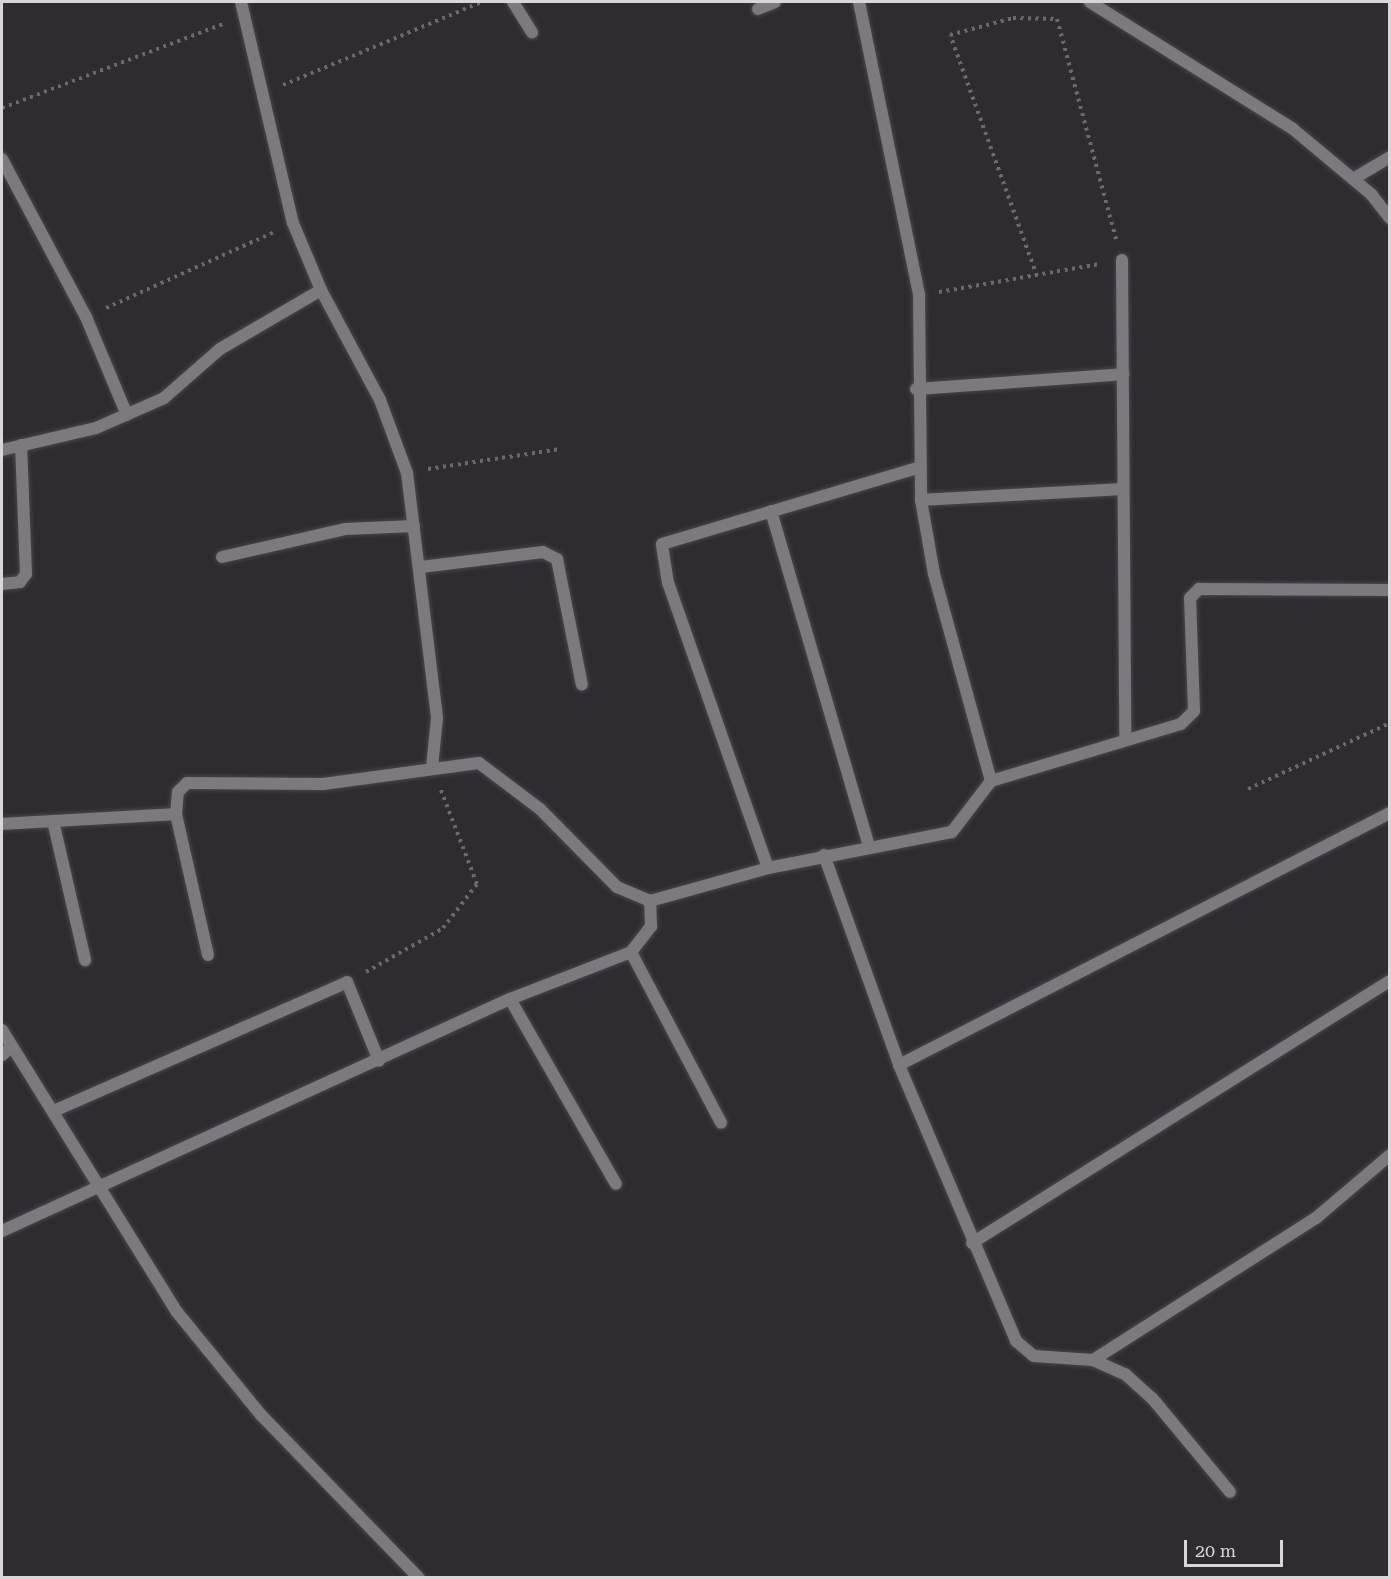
<!DOCTYPE html>
<html>
<head>
<meta charset="utf-8">
<style>
  body { margin:0 }
  #map { position:relative; width:1391px; height:1579px; overflow:hidden; background:#2e2b31; font-family:"Roboto Serif",serif }
  div>[style] { position:absolute }
  [style*='--x'] { left:calc(var(--x)*1px); top:calc(var(--y)*1px); width:calc(var(--w)*1px); rotate:calc(var(--a)*1deg) }
  .path>* { height:4px; margin-top:-2px; transform-origin:0; background:repeating-linear-gradient(90deg,#6c696e 0 3px,transparent 0 7.5px) }
  .roads { filter:drop-shadow(0 0 2px #48464b) drop-shadow(0 0 2px #48464b) }
  .street>* { height:12px; margin:-6px; padding:0 6px; transform-origin:6px; border-radius:6px; background:#7c797f }
  span { translate:-50% -50%; white-space:nowrap; text-align:center; line-height:1.15; -webkit-text-stroke:4.5px #2e2b31; paint-order:stroke }
  .frame { position:absolute; inset:0; border:3px solid #d8d6da; pointer-events:none }
  .scale { position:absolute; left:1184px; top:1540px; width:99px; height:27px; box-sizing:border-box; border:3px solid #d8d6da; border-top:0; padding-left:8px; font-size:18px; line-height:21px; white-space:nowrap; color:#d8d6da; -webkit-text-stroke:4px #2e2b31; paint-order:stroke }
</style>
</head>
<body>
<div id="map">
  <div class="path">
    <div style="--x:283;--y:85;--w:215;--a:-22.7"></div>
    <div style="--x:2;--y:108;--w:236;--a:-20.8"></div>
    <div style="--x:1037;--y:276;--w:256;--a:-109.8"></div>
    <div style="--x:950;--y:35;--w:65;--a:-15.1"></div>
    <div style="--x:1013;--y:18;--w:44;--a:1.3"></div>
    <div style="--x:1057;--y:19;--w:228;--a:75"></div>
    <div style="--x:939;--y:292;--w:163;--a:-9.9"></div>
    <div style="--x:106;--y:308;--w:184;--a:-24.3"></div>
    <div style="--x:428;--y:469;--w:134;--a:-8.6"></div>
    <div style="--x:1248;--y:789;--w:157;--a:-24.9"></div>
    <div style="--x:366;--y:972;--w:89;--a:-29.7"></div>
    <div style="--x:443;--y:928;--w:56;--a:-52.3"></div>
    <div style="--x:477;--y:884;--w:101;--a:-111"></div>
  </div>
  <div class="roads">
    <div class="street">
      <div style="--x:241;--y:2;--w:227;--a:76.8"></div>
      <div style="--x:293;--y:223;--w:73;--a:67.3"></div>
      <div style="--x:321;--y:290;--w:125;--a:61.8"></div>
      <div style="--x:380;--y:400;--w:78;--a:69.7"></div>
      <div style="--x:407;--y:473;--w:247;--a:83"></div>
      <div style="--x:437;--y:718;--w:49;--a:95.8"></div>
      <div style="--x:513;--y:2;--w:36;--a:58"></div>
      <div style="--x:859;--y:2;--w:299;--a:78.4"></div>
      <div style="--x:919;--y:295;--w:205;--a:89.4"></div>
      <div style="--x:921;--y:500;--w:75;--a:80"></div>
      <div style="--x:934;--y:574;--w:215;--a:74.6"></div>
      <div style="--x:1090;--y:2;--w:239;--a:32"></div>
      <div style="--x:1293;--y:129;--w:102;--a:39.8"></div>
      <div style="--x:1371;--y:194;--w:31;--a:52"></div>
      <div style="--x:758;--y:9;--w:18;--a:-22"></div>
      <div style="--x:2;--y:159;--w:179;--a:62"></div>
      <div style="--x:86;--y:317;--w:106;--a:67.3"></div>
      <div style="--x:1353;--y:179;--w:43;--a:-30.7"></div>
      <div style="--x:1122;--y:260;--w:479;--a:89.6"></div>
      <div style="--x:916;--y:389;--w:208;--a:-4.1"></div>
      <div style="--x:2;--y:450;--w:97;--a:-13.2"></div>
      <div style="--x:96;--y:428;--w:74;--a:-23.8"></div>
      <div style="--x:164;--y:398;--w:74;--a:-41.2"></div>
      <div style="--x:220;--y:349;--w:117;--a:-30.3"></div>
      <div style="--x:921;--y:500;--w:201;--a:-3.1"></div>
      <div style="--x:771;--y:511;--w:349;--a:73.7"></div>
      <div style="--x:222;--y:557;--w:126;--a:-12.8"></div>
      <div style="--x:345;--y:529;--w:69;--a:-2.5"></div>
      <div style="--x:421;--y:567;--w:123;--a:-7"></div>
      <div style="--x:543;--y:552;--w:16;--a:27"></div>
      <div style="--x:557;--y:559;--w:128;--a:78.8"></div>
      <div style="--x:2;--y:584;--w:18;--a:-6"></div>
      <div style="--x:20;--y:582;--w:10;--a:-53"></div>
      <div style="--x:26;--y:574;--w:129;--a:-92.2"></div>
      <div style="--x:53;--y:821;--w:143;--a:77"></div>
      <div style="--x:2;--y:824;--w:174;--a:-3.3"></div>
      <div style="--x:824;--y:855;--w:223;--a:70.3"></div>
      <div style="--x:899;--y:1065;--w:300;--a:67"></div>
      <div style="--x:1016;--y:1341;--w:23;--a:40"></div>
      <div style="--x:1034;--y:1356;--w:59;--a:3.9"></div>
      <div style="--x:1093;--y:1360;--w:35;--a:24"></div>
      <div style="--x:1125;--y:1374;--w:36;--a:42"></div>
      <div style="--x:1152;--y:1398;--w:122;--a:50.3"></div>
      <div style="--x:768;--y:868;--w:302;--a:-109.3"></div>
      <div style="--x:668;--y:583;--w:39;--a:-99"></div>
      <div style="--x:662;--y:544;--w:269;--a:-16.6"></div>
      <div style="--x:631;--y:952;--w:193;--a:62.2"></div>
      <div style="--x:208;--y:955;--w:145;--a:-102.8"></div>
      <div style="--x:176;--y:814;--w:22;--a:-85"></div>
      <div style="--x:178;--y:792;--w:13;--a:-45"></div>
      <div style="--x:187;--y:783;--w:136;--a:0.4"></div>
      <div style="--x:323;--y:784;--w:157;--a:-7.7"></div>
      <div style="--x:479;--y:763;--w:76;--a:37"></div>
      <div style="--x:540;--y:809;--w:110;--a:45.4"></div>
      <div style="--x:617;--y:887;--w:36;--a:23"></div>
      <div style="--x:650;--y:901;--w:123;--a:-15.6"></div>
      <div style="--x:768;--y:868;--w:187;--a:-11.1"></div>
      <div style="--x:952;--y:832;--w:64;--a:-52.6"></div>
      <div style="--x:991;--y:781;--w:198;--a:-16.7"></div>
      <div style="--x:1181;--y:724;--w:18;--a:-45"></div>
      <div style="--x:1194;--y:711;--w:113;--a:-92"></div>
      <div style="--x:1190;--y:598;--w:13;--a:-45"></div>
      <div style="--x:1199;--y:589;--w:191;--a:0.3"></div>
      <div style="--x:510;--y:999;--w:213;--a:60.2"></div>
      <div style="--x:2;--y:1030;--w:332;--a:58.2"></div>
      <div style="--x:177;--y:1312;--w:133;--a:50.8"></div>
      <div style="--x:261;--y:1415;--w:227;--a:45.9"></div>
      <div style="--x:2;--y:1055;--w:12;--a:-42"></div>
      <div style="--x:899;--y:1065;--w:552;--a:-27.17"></div>
      <div style="--x:56;--y:1110;--w:318;--a:-23.7"></div>
      <div style="--x:347;--y:982;--w:85;--a:67.9"></div>
      <div style="--x:2;--y:1231;--w:558;--a:-24.55"></div>
      <div style="--x:510;--y:999;--w:130;--a:-21.2"></div>
      <div style="--x:631;--y:952;--w:33;--a:-52"></div>
      <div style="--x:651;--y:926;--w:25;--a:-92"></div>
      <div style="--x:972;--y:1243;--w:493;--a:-32.1"></div>
      <div style="--x:1093;--y:1360;--w:264;--a:-32.5"></div>
      <div style="--x:1316;--y:1218;--w:97;--a:-40.4"></div>
    </div>
  </div>
  <div class="frame"></div>
  <div class="scale">20 m</div>
</div>
</body>
</html>
